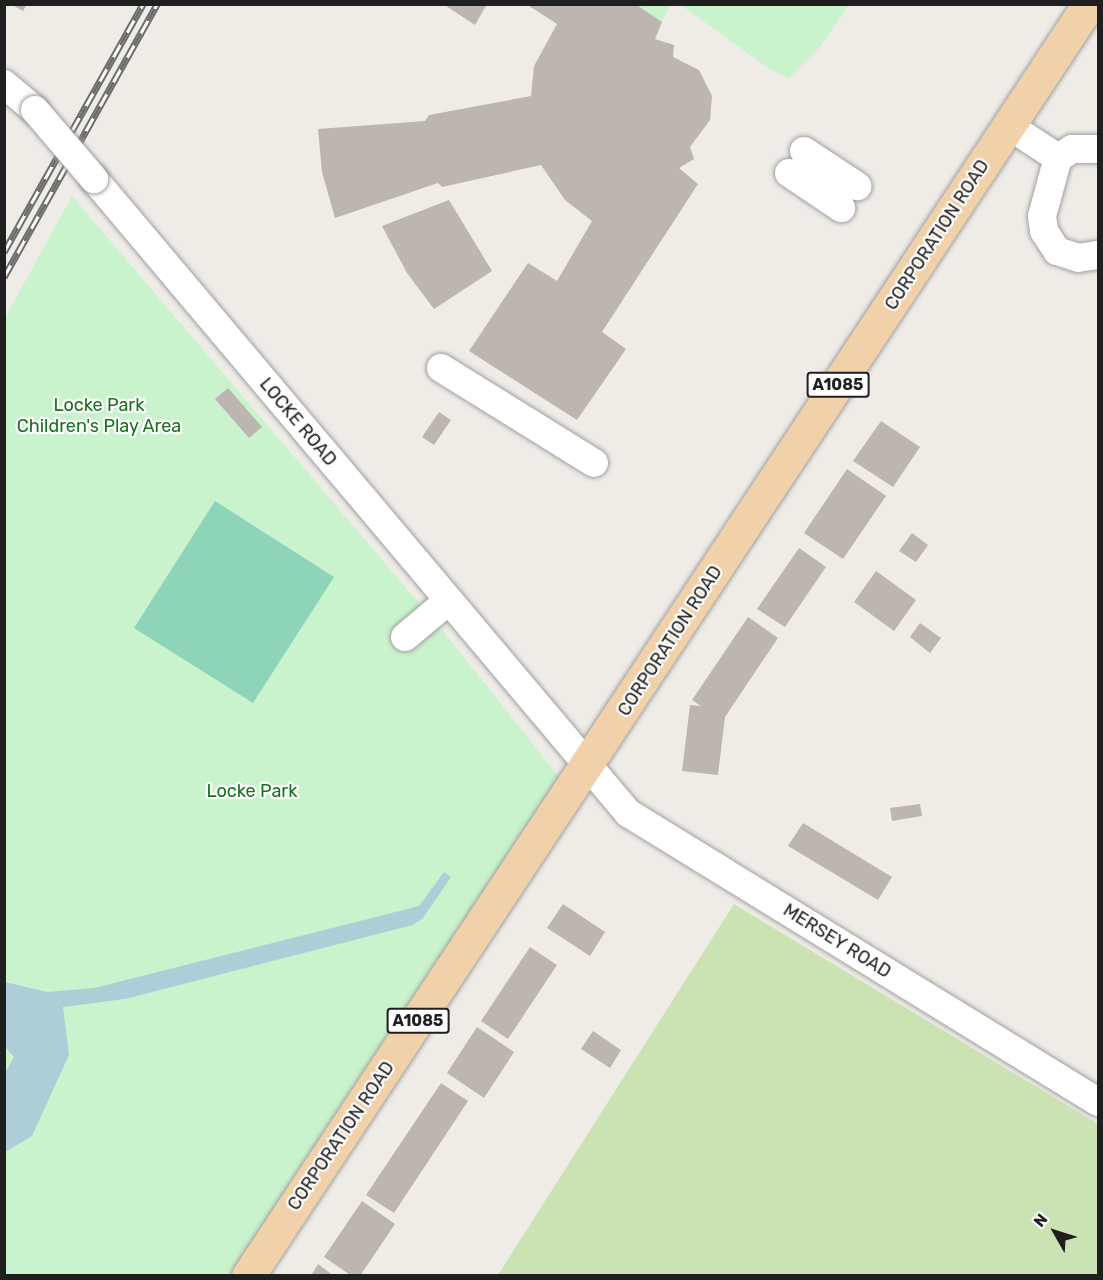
<!DOCTYPE html>
<html>
<head>
<meta charset="utf-8">
<style>
  body { margin:0 }
  #map { position:relative; width:1103px; height:1280px; overflow:hidden; background:#efece7; font-family:Rubik,sans-serif }
  div>[style] { position:absolute }
  [style*='--x'] { left:calc(var(--x)*1px); top:calc(var(--y)*1px); width:calc(var(--w)*1px); rotate:calc(var(--a)*1deg) }
  .grass>* { inset:0; background:#cbe2b3 }
  .park>* { inset:0; background:#c9f3cc }
  .pitch>* { inset:0; background:#8ed4b8 }
  .water>* { inset:0; background:#adced7 }
  .building>* { inset:0; background:#bcb5b0 }
  .roads { filter:drop-shadow(0 0 2px #a0a0a0) drop-shadow(0 0 2px #a0a0a0) }
  .minor>* { height:28px; margin:-14px; padding:0 14px; transform-origin:14px; border-radius:14px; background:#fff }
  .major>* { height:33px; margin:-16.5px; padding:0 16.5px; transform-origin:16.5px; border-radius:16.5px; background:#f1d1aa }
  .rail>* { height:7px; margin-top:-3.5px; transform-origin:0; background:repeating-linear-gradient(90deg,#fff 0 14px,#6d6d6d 0 28px); box-sizing:border-box; border-block:2px solid #6d6d6d }
  .bridges { filter:drop-shadow(0 0 2px #a0a0a0) drop-shadow(0 0 2px #a0a0a0) }
  .minor-bridge>* { height:28px; margin:-14px; padding:0 14px; transform-origin:14px; border-radius:14px; background:#fff }
  span { translate:-50% -50%; white-space:nowrap; text-align:center; line-height:1.15; -webkit-text-stroke:4.5px #fff; paint-order:stroke }
  .shield-label span { padding:2px 4px; background:#fff; border:2px solid; border-radius:4px; -webkit-text-stroke-width:0 }
  .shield-label { font-size:16px; color:#1f1f1f; font-weight:700 }
  .street-label { font-size:18px; color:#1f1f1f }
  .park-label { font-size:18px; color:#19711f }
  .frame { position:absolute; inset:0; border:6px solid #1f1f1f; pointer-events:none }
  .north { position:absolute; left:1025px; top:1202px; width:60px; height:60px; -webkit-text-stroke:4px #fff; paint-order:stroke; rotate:309deg; font-size:16px; font-weight:700; line-height:24px; text-align:center; color:#1f1f1f }
  .north::after { content:''; display:block; margin:auto; width:21px; height:27px; background:#1f1f1f; clip-path:polygon(50% 0,100% 100%,50% 72%,0 100%) }
</style>
</head>
<body>
<div id="map">
  <div class="grass">
    <div style="clip-path:polygon(734px 904px,1098px 1124px,1098px 1275px,498px 1275px)"></div>
  </div>
  <div class="park">
    <div style="clip-path:polygon(635px 5px,670px 5px,662px 22px)"></div>
    <div style="clip-path:polygon(681px 5px,849px 5px,820px 47px,789px 78px,771px 70px)"></div>
    <div style="clip-path:polygon(72px 196px,447px 636px,559px 777px,229px 1275px,5px 1275px,5px 318px)"></div>
  </div>
  <div class="pitch">
    <div style="clip-path:polygon(215px 501px,334px 577px,253px 703px,134px 628px)"></div>
  </div>
  <div class="water">
    <div style="clip-path:polygon(444px 872px,451px 877px,423px 918px,413px 925px,125px 999px,63px 1007px,69px 1055px,32px 1136px,5px 1152px,5px 1073px,14px 1057px,5px 1047px,5px 982px,47px 992px,94px 988px,419px 906px)"></div>
  </div>
  <div class="building">
    <div style="clip-path:polygon(11px 4px,27px 4px,23px 11px)"></div>
    <div style="clip-path:polygon(443px 4px,487px 4px,475px 25px)"></div>
    <div style="clip-path:polygon(526px 4px,635px 4px,662px 22px,655px 39px,674px 45px,673px 57px,699px 70px,712px 96px,710px 120px,690px 147px,694px 159px,679px 168px,698px 184px,602px 332px,626px 349px,577px 420px,469px 351px,528px 263px,557px 281px,592px 221px,565px 200px,541px 165px,442px 187px,438px 183px,335px 218px,322px 172px,318px 129px,425px 121px,429px 115px,531px 96px,534px 66px,557px 24px)"></div>
    <div style="clip-path:polygon(449px 200px,492px 271px,434px 309px,407px 273px,382px 226px)"></div>
    <div style="clip-path:polygon(228px 388px,262px 427px,249px 438px,215px 399px)"></div>
    <div style="clip-path:polygon(439px 412px,451px 420px,434px 445px,422px 437px)"></div>
    <div style="clip-path:polygon(881px 421px,920px 447px,893px 487px,853px 461px)"></div>
    <div style="clip-path:polygon(847px 469px,886px 496px,843px 559px,804px 533px)"></div>
    <div style="clip-path:polygon(912px 533px,928px 545px,916px 562px,899px 551px)"></div>
    <div style="clip-path:polygon(799px 548px,826px 567px,785px 627px,757px 609px)"></div>
    <div style="clip-path:polygon(876px 571px,916px 600px,894px 631px,854px 602px)"></div>
    <div style="clip-path:polygon(748px 617px,778px 638px,725px 717px,718px 775px,682px 771px,690px 705px,701px 706px,692px 700px)"></div>
    <div style="clip-path:polygon(920px 623px,941px 638px,930px 653px,910px 637px)"></div>
    <div style="clip-path:polygon(920px 804px,922px 816px,892px 821px,890px 808px)"></div>
    <div style="clip-path:polygon(803px 823px,892px 877px,878px 900px,788px 846px)"></div>
    <div style="clip-path:polygon(563px 904px,605px 932px,590px 956px,547px 928px)"></div>
    <div style="clip-path:polygon(530px 947px,557px 965px,508px 1039px,481px 1021px)"></div>
    <div style="clip-path:polygon(477px 1027px,514px 1052px,484px 1098px,447px 1073px)"></div>
    <div style="clip-path:polygon(593px 1031px,621px 1050px,610px 1068px,581px 1049px)"></div>
    <div style="clip-path:polygon(441px 1083px,468px 1101px,394px 1213px,366px 1195px)"></div>
    <div style="clip-path:polygon(362px 1201px,395px 1224px,360px 1276px,352px 1276px,324px 1257px)"></div>
    <div style="clip-path:polygon(318px 1264px,334px 1276px,311px 1276px)"></div>
  </div>
  <div class="roads">
    <div class="minor">
      <div style="--x:4;--y:84;--w:40;--a:40"></div>
      <div style="--x:1009;--y:126;--w:59;--a:33.1"></div>
      <div style="--x:1098;--y:149;--w:26;--a:180"></div>
      <div style="--x:1072;--y:149;--w:17;--a:147"></div>
      <div style="--x:1058;--y:158;--w:60;--a:105.4"></div>
      <div style="--x:1042;--y:216;--w:15;--a:82"></div>
      <div style="--x:1044;--y:231;--w:24;--a:57"></div>
      <div style="--x:1057;--y:251;--w:22;--a:18"></div>
      <div style="--x:1078;--y:258;--w:20;--a:-9"></div>
      <div style="--x:804;--y:151;--w:64;--a:33.4"></div>
      <div style="--x:789;--y:173;--w:63;--a:33.9"></div>
      <div style="--x:94;--y:179;--w:829;--a:49.89"></div>
      <div style="--x:628;--y:813;--w:552;--a:31.59"></div>
      <div style="--x:441;--y:368;--w:180;--a:31.8"></div>
      <div style="--x:405;--y:637;--w:56;--a:-39.9"></div>
    </div>
    <div class="major">
      <div style="--x:248;--y:1276;--w:1525;--a:-56.53"></div>
    </div>
  </div>
  <div class="rail">
    <div style="--x:4;--y:252;--w:284;--a:-60.7"></div>
    <div style="--x:4;--y:277;--w:313;--a:-60.7"></div>
  </div>
  <div class="bridges">
    <div class="minor-bridge">
      <div style="--x:35;--y:110;--w:91;--a:49.5"></div>
    </div>
  </div>
  <div class="shield-label">
    <span style="left:838px;top:385px">A1085</span>
    <span style="left:418px;top:1021px">A1085</span>
  </div>
  <div class="street-label">
    <span style="left:937px;top:235px;rotate:-57deg">CORPORATION ROAD</span>
    <span style="left:298px;top:422px;rotate:50deg">LOCKE ROAD</span>
    <span style="left:670px;top:641px;rotate:-57deg">CORPORATION ROAD</span>
    <span style="left:837px;top:941px;rotate:32deg">MERSEY ROAD</span>
    <span style="left:341px;top:1136px;rotate:-56deg">CORPORATION ROAD</span>
  </div>
  <div class="park-label">
    <span style="left:99px;top:416px">Locke Park<br>Children's Play Area</span>
    <span style="left:252px;top:791px">Locke Park</span>
  </div>
  <div class="frame"></div>
  <div class="north">N</div>
</div>
</body>
</html>
